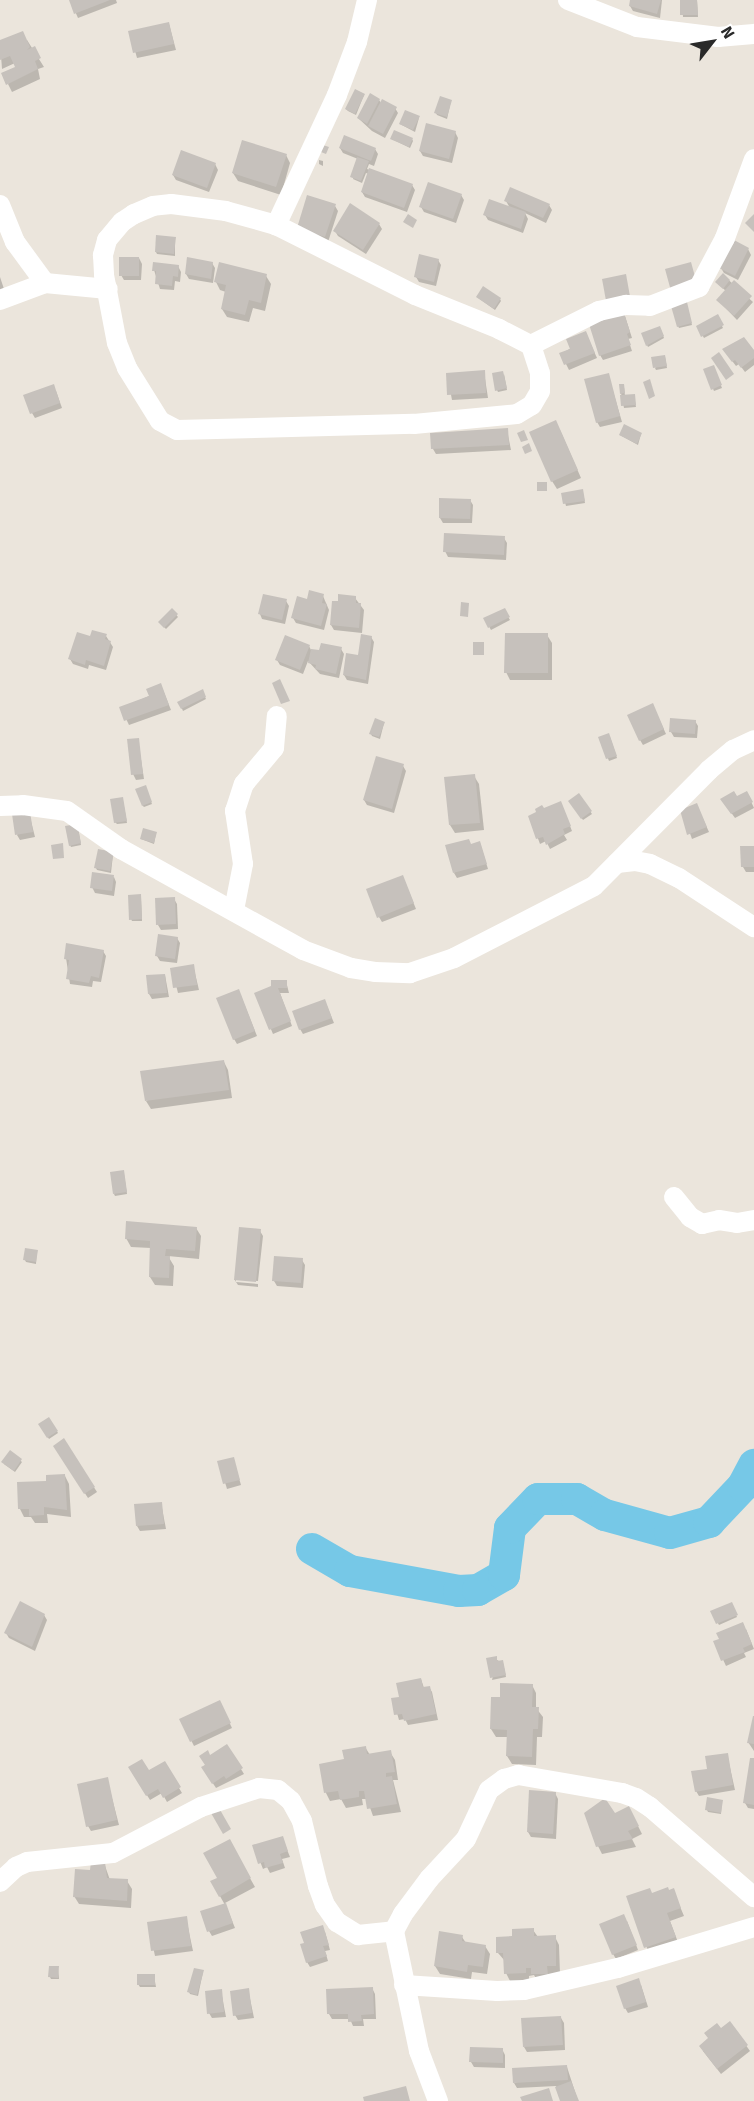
<!DOCTYPE html>
<html>
<head>
<meta charset="utf-8">
<style>
  body { margin:0 }
  #map { position:relative; width:754px; height:2101px; overflow:hidden; background:#ebe5dc; font-family:Signika,sans-serif }
  div>[style] { position:absolute }
  [style*='--x'] { left:calc(var(--x)*1px); top:calc(var(--y)*1px); width:calc(var(--w)*1px); rotate:calc(var(--a)*1deg) }
  .shadow>* { inset:0; background:#0003 }
  .river>* { height:32px; margin:-16px; padding:0 16px; transform-origin:16px; border-radius:16px; background:#76c8e7 }
  .building>* { inset:0; background:#c6c1bc }
  .minor>* { height:20px; margin:-10px; padding:0 10px; transform-origin:10px; border-radius:10px; background:#fff }
  span { translate:-50% -50%; white-space:nowrap; text-align:center; line-height:1.15; -webkit-text-stroke:5px #fff; paint-order:stroke }
  .north { position:absolute; left:682px; top:12px; width:60px; height:60px; -webkit-text-stroke:4px #fff; paint-order:stroke; rotate:59deg; font-size:16px; font-weight:700; line-height:24px; text-align:center; color:#2a2a2a }
  .north::after { content:''; display:block; margin:auto; width:21px; height:27px; background:#2a2a2a; clip-path:polygon(50% 0,100% 100%,50% 72%,0 100%) }
</style>
</head>
<body>
<div id="map">
  <div class="shadow">
    <div style="clip-path:polygon(70px 0,116px 0,117px 3px,78px 18px)"></div>
    <div style="clip-path:polygon(632px 0,662px 0,660px 18px,633px 11px,630px 6px)"></div>
    <div style="clip-path:polygon(682px 0,697px 0,698px 17px,683px 17px)"></div>
    <div style="clip-path:polygon(169px 24px,176px 50px,137px 58px,130px 32px)"></div>
    <div style="clip-path:polygon(27px 40px,44px 67px,38px 69px,40px 79px,12px 92px,8px 84px,17px 68px,15px 63px,2px 69px,0 42px)"></div>
    <div style="clip-path:polygon(364px 95px,356px 115px,348px 111px,346px 109px)"></div>
    <div style="clip-path:polygon(379px 100px,381px 103px,395px 108px,398px 113px,385px 138px,372px 131px,358px 118px)"></div>
    <div style="clip-path:polygon(451px 101px,447px 119px,437px 115px,436px 113px)"></div>
    <div style="clip-path:polygon(419px 118px,415px 132px,400px 124px)"></div>
    <div style="clip-path:polygon(455px 132px,458px 138px,452px 163px,423px 156px,420px 151px)"></div>
    <div style="clip-path:polygon(392px 139px,412px 139px,413px 141px,410px 148px)"></div>
    <div style="clip-path:polygon(340px 148px,375px 149px,378px 154px,374px 166px,369px 164px,367px 169px,412px 185px,415px 190px,407px 212px,365px 197px,362px 192px,369px 174px,366px 173px,362px 183px,353px 179px,358px 159px,343px 153px)"></div>
    <div style="clip-path:polygon(286px 155px,290px 163px,281px 195px,238px 181px,233px 173px)"></div>
    <div style="clip-path:polygon(319px 160px,323px 161px,323px 166px,319px 164px)"></div>
    <div style="clip-path:polygon(215px 164px,218px 170px,209px 192px,176px 180px,173px 175px)"></div>
    <div style="clip-path:polygon(461px 195px,464px 200px,456px 223px,424px 212px,421px 207px)"></div>
    <div style="clip-path:polygon(506px 201px,549px 205px,552px 210px,546px 223px,525px 213px,528px 219px,523px 233px,488px 220px,485px 215px,510px 208px)"></div>
    <div style="clip-path:polygon(335px 206px,338px 211px,328px 242px,301px 233px)"></div>
    <div style="clip-path:polygon(379px 224px,382px 229px,366px 254px,338px 236px,335px 231px)"></div>
    <div style="clip-path:polygon(175px 238px,175px 256px,157px 254px,156px 252px)"></div>
    <div style="clip-path:polygon(748px 249px,751px 255px,738px 280px,724px 273px,721px 268px)"></div>
    <div style="clip-path:polygon(139px 258px,142px 264px,141px 280px,124px 280px,121px 275px)"></div>
    <div style="clip-path:polygon(438px 260px,441px 265px,436px 286px,419px 282px,416px 277px)"></div>
    <div style="clip-path:polygon(212px 263px,215px 268px,213px 283px,189px 279px,186px 274px)"></div>
    <div style="clip-path:polygon(178px 266px,181px 272px,180px 282px,175px 281px,174px 290px,160px 289px,154px 270px)"></div>
    <div style="clip-path:polygon(723px 275px,753px 302px,737px 320px,718px 300px,726px 291px,718px 284px)"></div>
    <div style="clip-path:polygon(266px 276px,271px 284px,265px 311px,253px 308px,249px 322px,227px 317px,222px 309px,226px 292px,220px 290px,216px 282px)"></div>
    <div style="clip-path:polygon(0 277px,7px 298px,0 301px)"></div>
    <div style="clip-path:polygon(477px 297px,500px 299px,501px 301px,495px 310px)"></div>
    <div style="clip-path:polygon(687px 306px,692px 325px,679px 328px,678px 326px)"></div>
    <div style="clip-path:polygon(625px 316px,632px 338px,628px 339px,632px 351px,603px 360px,600px 355px)"></div>
    <div style="clip-path:polygon(717px 316px,723px 328px,704px 338px,698px 327px)"></div>
    <div style="clip-path:polygon(661px 330px,664px 338px,648px 347px,647px 345px)"></div>
    <div style="clip-path:polygon(588px 338px,597px 358px,569px 370px,561px 354px)"></div>
    <div style="clip-path:polygon(754px 352px,754px 365px,745px 372px,739px 364px,736px 366px,727px 354px)"></div>
    <div style="clip-path:polygon(665px 357px,667px 368px,656px 370px,655px 368px)"></div>
    <div style="clip-path:polygon(713px 367px,722px 388px,714px 391px,705px 370px)"></div>
    <div style="clip-path:polygon(484px 372px,488px 398px,452px 400px,447px 374px)"></div>
    <div style="clip-path:polygon(504px 374px,507px 390px,498px 392px,497px 390px)"></div>
    <div style="clip-path:polygon(608px 374px,622px 422px,600px 427px,597px 422px)"></div>
    <div style="clip-path:polygon(624px 387px,625px 396px,634px 396px,636px 407px,624px 408px,621px 393px)"></div>
    <div style="clip-path:polygon(56px 391px,62px 408px,35px 418px,32px 413px)"></div>
    <div style="clip-path:polygon(507px 430px,511px 450px,436px 454px,433px 449px,432px 434px)"></div>
    <div style="clip-path:polygon(560px 430px,581px 478px,557px 489px,552px 481px)"></div>
    <div style="clip-path:polygon(641px 434px,638px 445px,620px 435px)"></div>
    <div style="clip-path:polygon(583px 493px,585px 503px,566px 506px,563px 494px)"></div>
    <div style="clip-path:polygon(470px 500px,473px 505px,472px 523px,443px 523px,440px 518px)"></div>
    <div style="clip-path:polygon(504px 538px,507px 543px,506px 560px,448px 557px,445px 551px)"></div>
    <div style="clip-path:polygon(323px 596px,329px 610px,324px 630px,296px 623px,293px 618px,308px 600px)"></div>
    <div style="clip-path:polygon(355px 598px,364px 610px,362px 633px,334px 630px,331px 625px)"></div>
    <div style="clip-path:polygon(286px 601px,289px 606px,285px 624px,262px 619px,260px 614px)"></div>
    <div style="clip-path:polygon(172px 610px,178px 617px,166px 629px,161px 624px)"></div>
    <div style="clip-path:polygon(504px 610px,510px 620px,491px 630px,485px 619px)"></div>
    <div style="clip-path:polygon(547px 635px,552px 643px,552px 680px,510px 680px,506px 672px)"></div>
    <div style="clip-path:polygon(106px 636px,113px 647px,106px 670px,89px 665px,88px 669px,73px 664px,70px 659px,91px 638px)"></div>
    <div style="clip-path:polygon(371px 637px,374px 642px,368px 684px,347px 680px,344px 675px)"></div>
    <div style="clip-path:polygon(309px 646px,311px 650px,321px 652px,341px 649px,344px 654px,339px 678px,320px 674px,308px 661px,303px 674px,280px 665px,277px 660px)"></div>
    <div style="clip-path:polygon(163px 690px,171px 710px,129px 725px,121px 708px)"></div>
    <div style="clip-path:polygon(202px 691px,206px 699px,183px 711px,179px 702px)"></div>
    <div style="clip-path:polygon(655px 710px,666px 734px,643px 745px,640px 740px)"></div>
    <div style="clip-path:polygon(695px 721px,698px 726px,697px 738px,674px 737px,671px 732px)"></div>
    <div style="clip-path:polygon(384px 723px,380px 739px,372px 736px,371px 734px)"></div>
    <div style="clip-path:polygon(610px 737px,617px 758px,609px 761px,600px 738px)"></div>
    <div style="clip-path:polygon(138px 740px,144px 779px,136px 780px,133px 774px)"></div>
    <div style="clip-path:polygon(403px 766px,406px 771px,394px 813px,367px 805px,364px 800px)"></div>
    <div style="clip-path:polygon(474px 776px,479px 784px,484px 830px,455px 833px,450px 825px)"></div>
    <div style="clip-path:polygon(145px 787px,152px 804px,144px 807px,143px 806px)"></div>
    <div style="clip-path:polygon(747px 793px,754px 808px,735px 818px,725px 804px)"></div>
    <div style="clip-path:polygon(579px 795px,592px 814px,583px 820px,570px 801px)"></div>
    <div style="clip-path:polygon(123px 801px,127px 823px,117px 824px,115px 822px)"></div>
    <div style="clip-path:polygon(563px 808px,572px 831px,564px 835px,567px 840px,550px 849px,546px 841px,540px 844px,530px 817px,543px 810px)"></div>
    <div style="clip-path:polygon(699px 810px,709px 832px,692px 839px,682px 811px)"></div>
    <div style="clip-path:polygon(29px 813px,35px 837px,20px 840px,17px 835px)"></div>
    <div style="clip-path:polygon(78px 827px,81px 845px,71px 847px,70px 845px)"></div>
    <div style="clip-path:polygon(156px 833px,154px 844px,141px 839px)"></div>
    <div style="clip-path:polygon(480px 843px,488px 869px,457px 878px,454px 873px,471px 845px)"></div>
    <div style="clip-path:polygon(754px 847px,754px 872px,746px 872px,743px 867px)"></div>
    <div style="clip-path:polygon(113px 854px,111px 873px,97px 870px,96px 868px)"></div>
    <div style="clip-path:polygon(114px 877px,116px 882px,114px 896px,95px 893px,92px 887px)"></div>
    <div style="clip-path:polygon(405px 882px,416px 909px,382px 922px,379px 917px)"></div>
    <div style="clip-path:polygon(141px 898px,142px 921px,132px 921px,131px 919px)"></div>
    <div style="clip-path:polygon(174px 899px,177px 904px,178px 929px,161px 930px,158px 925px)"></div>
    <div style="clip-path:polygon(177px 938px,180px 943px,177px 963px,160px 961px,157px 956px)"></div>
    <div style="clip-path:polygon(103px 951px,106px 956px,101px 982px,93px 981px,92px 987px,70px 984px,66px 958px)"></div>
    <div style="clip-path:polygon(193px 965px,199px 990px,178px 993px,172px 969px)"></div>
    <div style="clip-path:polygon(165px 975px,169px 997px,152px 999px,149px 994px)"></div>
    <div style="clip-path:polygon(286px 981px,289px 993px,280px 993px,292px 1026px,273px 1034px,256px 993px)"></div>
    <div style="clip-path:polygon(241px 996px,257px 1036px,237px 1044px,234px 1039px)"></div>
    <div style="clip-path:polygon(327px 1006px,334px 1023px,303px 1034px,300px 1029px)"></div>
    <div style="clip-path:polygon(224px 1062px,228px 1070px,232px 1098px,151px 1109px,146px 1101px)"></div>
    <div style="clip-path:polygon(124px 1174px,127px 1194px,115px 1196px,114px 1194px)"></div>
    <div style="clip-path:polygon(196px 1228px,201px 1236px,199px 1259px,168px 1256px,174px 1266px,173px 1286px,155px 1285px,150px 1277px,151px 1248px,131px 1247px,126px 1238px)"></div>
    <div style="clip-path:polygon(260px 1231px,263px 1236px,258px 1281px,236px 1279px,236px 1282px,235px 1280px)"></div>
    <div style="clip-path:polygon(37px 1251px,36px 1264px,26px 1262px,25px 1260px)"></div>
    <div style="clip-path:polygon(302px 1260px,305px 1265px,303px 1288px,277px 1286px,274px 1281px)"></div>
    <div style="clip-path:polygon(236px 1282px,258px 1284px,258px 1287px,238px 1285px)"></div>
    <div style="clip-path:polygon(49px 1419px,58px 1433px,49px 1439px,40px 1425px)"></div>
    <div style="clip-path:polygon(64px 1441px,97px 1492px,88px 1498px,55px 1447px)"></div>
    <div style="clip-path:polygon(10px 1452px,22px 1462px,15px 1472px,4px 1464px)"></div>
    <div style="clip-path:polygon(233px 1458px,241px 1485px,227px 1489px,219px 1462px)"></div>
    <div style="clip-path:polygon(65px 1476px,69px 1484px,71px 1517px,47px 1514px,48px 1523px,35px 1523px,31px 1517px,24px 1517px,20px 1509px)"></div>
    <div style="clip-path:polygon(161px 1503px,166px 1529px,140px 1531px,137px 1526px)"></div>
    <div style="clip-path:polygon(731px 1604px,737px 1617px,719px 1625px,712px 1612px)"></div>
    <div style="clip-path:polygon(44px 1615px,47px 1620px,35px 1651px,9px 1638px,6px 1633px)"></div>
    <div style="clip-path:polygon(746px 1629px,754px 1649px,744px 1653px,746px 1657px,726px 1666px,715px 1642px)"></div>
    <div style="clip-path:polygon(497px 1660px,503px 1663px,506px 1677px,492px 1680px)"></div>
    <div style="clip-path:polygon(421px 1679px,424px 1688px,429px 1687px,432px 1692px,438px 1720px,408px 1725px,405px 1719px,399px 1720px,393px 1699px,401px 1698px)"></div>
    <div style="clip-path:polygon(532px 1685px,536px 1693px,536px 1708px,543px 1717px,542px 1737px,537px 1737px,536px 1765px,512px 1764px,507px 1756px,508px 1737px,496px 1737px,491px 1729px,501px 1699px)"></div>
    <div style="clip-path:polygon(222px 1707px,232px 1728px,194px 1746px,181px 1720px)"></div>
    <div style="clip-path:polygon(754px 1718px,754px 1751px,748px 1742px)"></div>
    <div style="clip-path:polygon(227px 1746px,244px 1774px,216px 1788px,203px 1768px,210px 1757px)"></div>
    <div style="clip-path:polygon(365px 1747px,370px 1755px,390px 1752px,395px 1760px,398px 1780px,393px 1780px,401px 1812px,373px 1816px,367px 1799px,362px 1799px,363px 1805px,346px 1808px,341px 1799px,330px 1801px,326px 1793px,321px 1765px,346px 1761px)"></div>
    <div style="clip-path:polygon(727px 1754px,735px 1790px,699px 1796px,696px 1791px,709px 1770px)"></div>
    <div style="clip-path:polygon(754px 1760px,754px 1809px,748px 1808px,745px 1803px)"></div>
    <div style="clip-path:polygon(164px 1763px,182px 1793px,167px 1802px,162px 1793px,150px 1800px,130px 1768px,148px 1772px)"></div>
    <div style="clip-path:polygon(107px 1779px,119px 1825px,91px 1831px,88px 1826px)"></div>
    <div style="clip-path:polygon(555px 1793px,558px 1799px,556px 1839px,531px 1837px,528px 1832px)"></div>
    <div style="clip-path:polygon(722px 1801px,721px 1814px,708px 1812px,707px 1810px)"></div>
    <div style="clip-path:polygon(615px 1815px,633px 1816px,642px 1834px,632px 1839px,636px 1847px,602px 1854px,598px 1846px)"></div>
    <div style="clip-path:polygon(282px 1837px,290px 1857px,282px 1859px,285px 1868px,270px 1873px,267px 1867px,263px 1869px,254px 1846px)"></div>
    <div style="clip-path:polygon(229px 1841px,255px 1887px,225px 1903px,235px 1928px,212px 1936px,209px 1931px,225px 1905px,212px 1882px,219px 1878px)"></div>
    <div style="clip-path:polygon(104px 1863px,110px 1880px,127px 1881px,132px 1889px,131px 1908px,79px 1904px,74px 1896px,92px 1872px)"></div>
    <div style="clip-path:polygon(673px 1890px,684px 1916px,670px 1921px,679px 1945px,650px 1956px,628px 1897px)"></div>
    <div style="clip-path:polygon(186px 1918px,193px 1951px,155px 1956px,148px 1923px)"></div>
    <div style="clip-path:polygon(627px 1921px,638px 1950px,616px 1959px,613px 1954px)"></div>
    <div style="clip-path:polygon(533px 1930px,538px 1937px,555px 1937px,559px 1945px,560px 1974px,538px 1982px,534px 1975px,529px 1976px,529px 1981px,510px 1981px,506px 1973px,505px 1961px,498px 1953px,514px 1938px)"></div>
    <div style="clip-path:polygon(325px 1932px,330px 1950px,325px 1951px,328px 1961px,310px 1967px,307px 1962px)"></div>
    <div style="clip-path:polygon(462px 1937px,466px 1943px,485px 1946px,490px 1954px,487px 1974px,472px 1972px,471px 1979px,440px 1974px,435px 1966px)"></div>
    <div style="clip-path:polygon(58px 1968px,59px 1979px,51px 1979px,50px 1977px)"></div>
    <div style="clip-path:polygon(203px 1972px,198px 1996px,190px 1994px,189px 1992px)"></div>
    <div style="clip-path:polygon(154px 1976px,156px 1987px,140px 1987px,138px 1984px)"></div>
    <div style="clip-path:polygon(641px 1985px,648px 2007px,628px 2013px,625px 2008px)"></div>
    <div style="clip-path:polygon(372px 1988px,375px 1994px,376px 2019px,363px 2019px,364px 2026px,353px 2026px,350px 2019px,332px 2019px,329px 2014px,328px 1990px)"></div>
    <div style="clip-path:polygon(248px 1989px,254px 2018px,238px 2020px,235px 2015px)"></div>
    <div style="clip-path:polygon(221px 1991px,226px 2017px,212px 2018px,209px 2013px)"></div>
    <div style="clip-path:polygon(561px 2018px,564px 2023px,565px 2050px,527px 2052px,524px 2047px)"></div>
    <div style="clip-path:polygon(730px 2023px,750px 2051px,721px 2074px,703px 2051px)"></div>
    <div style="clip-path:polygon(471px 2048px,502px 2049px,505px 2055px,505px 2068px,474px 2067px,471px 2062px)"></div>
    <div style="clip-path:polygon(567px 2067px,578px 2101px,562px 2101px,556px 2086px,517px 2088px,514px 2083px)"></div>
  </div>
  <div class="river">
    <div style="--x:312;--y:1549;--w:44;--a:30.1"></div>
    <div style="--x:350;--y:1571;--w:111;--a:10.4"></div>
    <div style="--x:459;--y:1591;--w:19;--a:-3"></div>
    <div style="--x:478;--y:1590;--w:30;--a:-30"></div>
    <div style="--x:504;--y:1575;--w:47;--a:-82.7"></div>
    <div style="--x:510;--y:1528;--w:40;--a:-46"></div>
    <div style="--x:538;--y:1499;--w:39;--a:0"></div>
    <div style="--x:577;--y:1499;--w:32;--a:30"></div>
    <div style="--x:605;--y:1515;--w:67;--a:15.5"></div>
    <div style="--x:670;--y:1533;--w:41;--a:-15.8"></div>
    <div style="--x:709;--y:1522;--w:50;--a:-46.6"></div>
    <div style="--x:743;--y:1486;--w:24;--a:-62"></div>
  </div>
  <div class="building">
    <div style="clip-path:polygon(69px 0,110px 0,74px 14px)"></div>
    <div style="clip-path:polygon(630px 0,661px 0,657px 14px,629px 6px)"></div>
    <div style="clip-path:polygon(680px 0,697px 0,698px 15px,680px 15px)"></div>
    <div style="clip-path:polygon(169px 22px,174px 44px,133px 53px,128px 31px)"></div>
    <div style="clip-path:polygon(23px 31px,30px 47px,27px 50px,35px 46px,41px 58px,35px 61px,38px 69px,6px 85px,1px 73px,15px 67px,10px 56px,0 60px,0 40px)"></div>
    <div style="clip-path:polygon(355px 89px,365px 94px,355px 114px,345px 109px)"></div>
    <div style="clip-path:polygon(370px 93px,380px 99px,367px 124px,357px 118px)"></div>
    <div style="clip-path:polygon(440px 96px,452px 100px,447px 117px,434px 113px)"></div>
    <div style="clip-path:polygon(382px 99px,397px 107px,383px 134px,368px 126px)"></div>
    <div style="clip-path:polygon(405px 110px,420px 116px,413px 130px,399px 124px)"></div>
    <div style="clip-path:polygon(426px 123px,456px 131px,449px 159px,419px 151px)"></div>
    <div style="clip-path:polygon(394px 130px,413px 138px,409px 147px,390px 139px)"></div>
    <div style="clip-path:polygon(344px 135px,376px 148px,371px 161px,339px 148px)"></div>
    <div style="clip-path:polygon(242px 140px,287px 154px,276px 187px,232px 173px)"></div>
    <div style="clip-path:polygon(323px 145px,329px 147px,326px 154px,321px 152px)"></div>
    <div style="clip-path:polygon(181px 150px,216px 163px,207px 188px,172px 175px)"></div>
    <div style="clip-path:polygon(357px 157px,369px 161px,361px 181px,350px 177px)"></div>
    <div style="clip-path:polygon(369px 168px,413px 184px,404px 208px,361px 192px)"></div>
    <div style="clip-path:polygon(428px 182px,462px 194px,453px 219px,419px 207px)"></div>
    <div style="clip-path:polygon(510px 187px,550px 204px,543px 218px,504px 201px)"></div>
    <div style="clip-path:polygon(307px 195px,336px 204px,325px 237px,297px 228px)"></div>
    <div style="clip-path:polygon(489px 199px,526px 212px,521px 229px,483px 215px)"></div>
    <div style="clip-path:polygon(350px 203px,380px 223px,363px 250px,333px 231px)"></div>
    <div style="clip-path:polygon(408px 214px,417px 220px,413px 228px,403px 222px)"></div>
    <div style="clip-path:polygon(754px 214px,754px 232px,745px 223px)"></div>
    <div style="clip-path:polygon(156px 235px,176px 237px,174px 254px,155px 252px)"></div>
    <div style="clip-path:polygon(734px 240px,749px 248px,735px 276px,719px 268px)"></div>
    <div style="clip-path:polygon(419px 254px,439px 259px,434px 282px,414px 277px)"></div>
    <div style="clip-path:polygon(119px 257px,139px 257px,139px 276px,119px 276px)"></div>
    <div style="clip-path:polygon(187px 257px,213px 262px,211px 279px,185px 274px)"></div>
    <div style="clip-path:polygon(153px 262px,179px 265px,178px 277px,173px 276px,172px 286px,155px 284px,156px 271px,152px 271px)"></div>
    <div style="clip-path:polygon(219px 262px,267px 274px,261px 303px,249px 300px,245px 315px,221px 309px,226px 285px,214px 282px)"></div>
    <div style="clip-path:polygon(691px 262px,697px 284px,671px 291px,665px 269px)"></div>
    <div style="clip-path:polygon(723px 273px,730px 280px,723px 289px,715px 282px)"></div>
    <div style="clip-path:polygon(626px 274px,631px 302px,607px 306px,602px 279px)"></div>
    <div style="clip-path:polygon(734px 280px,752px 296px,734px 316px,716px 300px)"></div>
    <div style="clip-path:polygon(483px 286px,501px 298px,494px 309px,476px 297px)"></div>
    <div style="clip-path:polygon(687px 302px,692px 323px,677px 327px,671px 306px)"></div>
    <div style="clip-path:polygon(623px 310px,630px 332px,627px 334px,631px 345px,599px 356px,588px 321px)"></div>
    <div style="clip-path:polygon(718px 314px,724px 325px,701px 337px,696px 326px)"></div>
    <div style="clip-path:polygon(660px 326px,664px 336px,646px 346px,641px 333px)"></div>
    <div style="clip-path:polygon(586px 331px,595px 353px,564px 365px,559px 353px,570px 349px,566px 339px)"></div>
    <div style="clip-path:polygon(744px 337px,754px 350px,754px 358px,741px 368px,735px 360px,732px 362px,722px 349px)"></div>
    <div style="clip-path:polygon(719px 352px,734px 374px,726px 380px,711px 358px)"></div>
    <div style="clip-path:polygon(665px 355px,667px 366px,653px 368px,651px 357px)"></div>
    <div style="clip-path:polygon(714px 365px,722px 385px,711px 390px,703px 369px)"></div>
    <div style="clip-path:polygon(485px 370px,486px 393px,447px 395px,446px 373px)"></div>
    <div style="clip-path:polygon(503px 371px,507px 388px,495px 391px,492px 373px)"></div>
    <div style="clip-path:polygon(609px 373px,620px 416px,596px 423px,584px 379px)"></div>
    <div style="clip-path:polygon(650px 379px,655px 396px,649px 399px,643px 382px)"></div>
    <div style="clip-path:polygon(54px 384px,60px 403px,30px 414px,23px 395px)"></div>
    <div style="clip-path:polygon(619px 384px,624px 384px,625px 393px,620px 394px)"></div>
    <div style="clip-path:polygon(635px 394px,636px 405px,621px 406px,620px 395px)"></div>
    <div style="clip-path:polygon(556px 420px,578px 470px,551px 482px,529px 432px)"></div>
    <div style="clip-path:polygon(624px 424px,642px 433px,637px 444px,619px 435px)"></div>
    <div style="clip-path:polygon(508px 428px,509px 445px,431px 449px,430px 433px)"></div>
    <div style="clip-path:polygon(524px 430px,528px 440px,521px 442px,517px 433px)"></div>
    <div style="clip-path:polygon(529px 443px,532px 451px,525px 454px,522px 447px)"></div>
    <div style="clip-path:polygon(537px 482px,547px 482px,547px 491px,537px 491px)"></div>
    <div style="clip-path:polygon(583px 489px,585px 501px,563px 504px,561px 493px)"></div>
    <div style="clip-path:polygon(439px 498px,471px 499px,470px 519px,439px 518px)"></div>
    <div style="clip-path:polygon(444px 533px,505px 536px,504px 555px,443px 552px)"></div>
    <div style="clip-path:polygon(309px 590px,324px 594px,322px 603px,327px 604px,321px 626px,291px 618px,297px 596px,307px 599px)"></div>
    <div style="clip-path:polygon(263px 594px,287px 599px,282px 620px,258px 614px)"></div>
    <div style="clip-path:polygon(338px 594px,356px 596px,356px 603px,361px 603px,359px 628px,330px 625px,332px 601px,338px 601px)"></div>
    <div style="clip-path:polygon(461px 602px,469px 603px,468px 617px,460px 616px)"></div>
    <div style="clip-path:polygon(172px 608px,178px 614px,164px 628px,158px 622px)"></div>
    <div style="clip-path:polygon(505px 608px,510px 617px,488px 628px,483px 618px)"></div>
    <div style="clip-path:polygon(92px 630px,107px 634px,105px 639px,111px 641px,104px 666px,86px 660px,85px 665px,68px 659px,77px 632px,90px 636px)"></div>
    <div style="clip-path:polygon(505px 633px,548px 633px,548px 673px,504px 673px)"></div>
    <div style="clip-path:polygon(361px 634px,372px 636px,366px 680px,343px 675px,346px 653px,358px 655px)"></div>
    <div style="clip-path:polygon(285px 635px,310px 645px,300px 670px,275px 660px)"></div>
    <div style="clip-path:polygon(473px 642px,484px 642px,484px 655px,473px 655px)"></div>
    <div style="clip-path:polygon(321px 643px,342px 647px,336px 674px,315px 669px,316px 665px,308px 663px,311px 649px,319px 650px)"></div>
    <div style="clip-path:polygon(280px 679px,290px 701px,281px 704px,272px 683px)"></div>
    <div style="clip-path:polygon(161px 683px,169px 705px,124px 721px,119px 707px,149px 696px,146px 689px)"></div>
    <div style="clip-path:polygon(203px 689px,206px 697px,181px 709px,177px 702px)"></div>
    <div style="clip-path:polygon(653px 703px,664px 729px,639px 741px,627px 715px)"></div>
    <div style="clip-path:polygon(375px 718px,385px 722px,379px 737px,369px 734px)"></div>
    <div style="clip-path:polygon(670px 718px,696px 720px,695px 734px,669px 732px)"></div>
    <div style="clip-path:polygon(609px 733px,617px 756px,606px 759px,598px 737px)"></div>
    <div style="clip-path:polygon(139px 738px,143px 774px,131px 775px,127px 739px)"></div>
    <div style="clip-path:polygon(376px 756px,404px 764px,392px 809px,363px 800px)"></div>
    <div style="clip-path:polygon(475px 774px,480px 823px,449px 825px,444px 777px)"></div>
    <div style="clip-path:polygon(146px 785px,152px 802px,142px 806px,135px 789px)"></div>
    <div style="clip-path:polygon(734px 791px,737px 796px,747px 791px,753px 802px,731px 814px,720px 799px)"></div>
    <div style="clip-path:polygon(579px 793px,592px 811px,581px 819px,568px 801px)"></div>
    <div style="clip-path:polygon(123px 797px,127px 821px,114px 823px,110px 799px)"></div>
    <div style="clip-path:polygon(561px 801px,571px 826px,563px 829px,565px 834px,546px 845px,543px 837px,536px 839px,528px 816px,536px 812px,535px 809px,542px 805px,544px 808px)"></div>
    <div style="clip-path:polygon(697px 803px,707px 827px,687px 835px,680px 810px)"></div>
    <div style="clip-path:polygon(30px 811px,33px 832px,15px 835px,12px 814px)"></div>
    <div style="clip-path:polygon(77px 824px,81px 843px,69px 846px,65px 826px)"></div>
    <div style="clip-path:polygon(143px 828px,157px 832px,154px 843px,140px 839px)"></div>
    <div style="clip-path:polygon(469px 839px,471px 844px,480px 841px,487px 864px,453px 873px,445px 845px)"></div>
    <div style="clip-path:polygon(63px 843px,64px 858px,53px 859px,51px 845px)"></div>
    <div style="clip-path:polygon(740px 846px,754px 846px,754px 867px,741px 867px)"></div>
    <div style="clip-path:polygon(98px 849px,114px 852px,110px 871px,94px 868px)"></div>
    <div style="clip-path:polygon(92px 872px,114px 875px,112px 891px,90px 888px)"></div>
    <div style="clip-path:polygon(403px 875px,414px 903px,377px 918px,366px 889px)"></div>
    <div style="clip-path:polygon(141px 894px,142px 919px,129px 920px,128px 895px)"></div>
    <div style="clip-path:polygon(175px 897px,176px 924px,156px 925px,155px 898px)"></div>
    <div style="clip-path:polygon(158px 934px,178px 937px,175px 959px,155px 956px)"></div>
    <div style="clip-path:polygon(66px 943px,104px 950px,99px 978px,91px 976px,89px 983px,66px 979px,69px 960px,64px 959px)"></div>
    <div style="clip-path:polygon(194px 964px,197px 985px,173px 988px,170px 968px)"></div>
    <div style="clip-path:polygon(165px 974px,167px 993px,148px 994px,146px 975px)"></div>
    <div style="clip-path:polygon(271px 980px,287px 980px,287px 988px,278px 988px,291px 1021px,269px 1030px,254px 993px,271px 986px)"></div>
    <div style="clip-path:polygon(239px 989px,255px 1031px,233px 1040px,216px 998px)"></div>
    <div style="clip-path:polygon(325px 999px,332px 1018px,299px 1030px,292px 1011px)"></div>
    <div style="clip-path:polygon(224px 1060px,229px 1090px,145px 1101px,140px 1071px)"></div>
    <div style="clip-path:polygon(124px 1170px,127px 1192px,113px 1194px,110px 1172px)"></div>
    <div style="clip-path:polygon(126px 1221px,197px 1227px,195px 1251px,166px 1249px,165px 1256px,170px 1256px,169px 1278px,149px 1277px,150px 1241px,125px 1239px)"></div>
    <div style="clip-path:polygon(239px 1227px,261px 1229px,256px 1282px,234px 1280px)"></div>
    <div style="clip-path:polygon(25px 1248px,38px 1250px,36px 1262px,23px 1260px)"></div>
    <div style="clip-path:polygon(274px 1256px,303px 1258px,301px 1283px,272px 1281px)"></div>
    <div style="clip-path:polygon(49px 1417px,58px 1431px,47px 1438px,38px 1424px)"></div>
    <div style="clip-path:polygon(64px 1438px,95px 1487px,84px 1494px,53px 1446px)"></div>
    <div style="clip-path:polygon(10px 1450px,22px 1459px,14px 1471px,1px 1462px)"></div>
    <div style="clip-path:polygon(234px 1457px,240px 1480px,223px 1484px,217px 1461px)"></div>
    <div style="clip-path:polygon(65px 1474px,67px 1510px,44px 1507px,44px 1515px,29px 1516px,29px 1509px,18px 1509px,17px 1482px,46px 1481px,46px 1475px)"></div>
    <div style="clip-path:polygon(162px 1502px,164px 1524px,136px 1526px,134px 1504px)"></div>
    <div style="clip-path:polygon(20px 1601px,45px 1614px,32px 1647px,4px 1633px)"></div>
    <div style="clip-path:polygon(732px 1602px,738px 1615px,716px 1624px,710px 1611px)"></div>
    <div style="clip-path:polygon(743px 1622px,752px 1644px,743px 1648px,745px 1652px,721px 1661px,713px 1641px,719px 1639px,716px 1633px)"></div>
    <div style="clip-path:polygon(497px 1656px,497px 1661px,503px 1660px,506px 1675px,490px 1678px,486px 1658px)"></div>
    <div style="clip-path:polygon(421px 1678px,423px 1687px,430px 1686px,436px 1714px,404px 1721px,402px 1714px,394px 1715px,391px 1698px,399px 1697px,396px 1683px)"></div>
    <div style="clip-path:polygon(500px 1683px,533px 1684px,532px 1707px,539px 1707px,538px 1729px,533px 1729px,532px 1757px,506px 1756px,507px 1730px,490px 1729px,491px 1697px,500px 1697px)"></div>
    <div style="clip-path:polygon(220px 1700px,231px 1723px,190px 1742px,179px 1719px)"></div>
    <div style="clip-path:polygon(753px 1716px,754px 1716px,754px 1744px,747px 1743px)"></div>
    <div style="clip-path:polygon(227px 1744px,243px 1768px,226px 1779px,224px 1776px,212px 1784px,201px 1767px,205px 1765px,199px 1756px,208px 1750px,210px 1755px)"></div>
    <div style="clip-path:polygon(366px 1746px,367px 1754px,391px 1750px,395px 1772px,386px 1773px,386px 1777px,392px 1776px,397px 1804px,367px 1809px,364px 1791px,359px 1791px,359px 1797px,340px 1800px,338px 1791px,324px 1793px,319px 1764px,344px 1759px,342px 1750px)"></div>
    <div style="clip-path:polygon(728px 1753px,733px 1785px,695px 1792px,691px 1771px,707px 1769px,705px 1756px)"></div>
    <div style="clip-path:polygon(750px 1758px,754px 1758px,754px 1805px,743px 1803px)"></div>
    <div style="clip-path:polygon(142px 1759px,149px 1770px,165px 1761px,181px 1787px,163px 1798px,158px 1789px,146px 1796px,128px 1767px)"></div>
    <div style="clip-path:polygon(108px 1777px,117px 1820px,86px 1827px,77px 1784px)"></div>
    <div style="clip-path:polygon(529px 1790px,556px 1792px,553px 1834px,527px 1832px)"></div>
    <div style="clip-path:polygon(707px 1797px,723px 1800px,721px 1813px,705px 1810px)"></div>
    <div style="clip-path:polygon(605px 1798px,615px 1813px,629px 1806px,639px 1826px,628px 1831px,633px 1839px,596px 1847px,584px 1813px)"></div>
    <div style="clip-path:polygon(219px 1808px,231px 1829px,223px 1834px,211px 1813px)"></div>
    <div style="clip-path:polygon(283px 1836px,288px 1851px,280px 1854px,283px 1863px,265px 1868px,264px 1862px,258px 1864px,252px 1845px)"></div>
    <div style="clip-path:polygon(230px 1839px,251px 1878px,219px 1897px,210px 1881px,217px 1878px,203px 1853px)"></div>
    <div style="clip-path:polygon(91px 1861px,105px 1862px,107px 1878px,128px 1879px,127px 1901px,73px 1897px,75px 1869px,90px 1870px)"></div>
    <div style="clip-path:polygon(668px 1887px,669px 1890px,674px 1888px,681px 1908px,667px 1913px,676px 1937px,644px 1948px,626px 1896px,650px 1888px,652px 1893px)"></div>
    <div style="clip-path:polygon(226px 1903px,233px 1923px,207px 1932px,200px 1911px)"></div>
    <div style="clip-path:polygon(624px 1914px,637px 1945px,612px 1955px,599px 1924px)"></div>
    <div style="clip-path:polygon(187px 1916px,191px 1946px,151px 1951px,147px 1922px)"></div>
    <div style="clip-path:polygon(323px 1925px,329px 1945px,323px 1946px,327px 1956px,306px 1963px,300px 1944px,304px 1943px,300px 1932px)"></div>
    <div style="clip-path:polygon(534px 1928px,534px 1936px,556px 1935px,556px 1966px,547px 1966px,548px 1974px,531px 1974px,531px 1968px,526px 1968px,526px 1973px,504px 1974px,503px 1953px,496px 1953px,496px 1937px,512px 1936px,512px 1929px)"></div>
    <div style="clip-path:polygon(439px 1931px,463px 1935px,462px 1941px,486px 1945px,483px 1967px,468px 1965px,467px 1972px,434px 1966px)"></div>
    <div style="clip-path:polygon(49px 1966px,59px 1966px,58px 1978px,48px 1977px)"></div>
    <div style="clip-path:polygon(194px 1968px,204px 1970px,197px 1995px,187px 1992px)"></div>
    <div style="clip-path:polygon(137px 1974px,155px 1974px,155px 1985px,137px 1985px)"></div>
    <div style="clip-path:polygon(639px 1978px,646px 2002px,624px 2009px,616px 1986px)"></div>
    <div style="clip-path:polygon(373px 1987px,374px 2014px,361px 2015px,362px 2021px,348px 2022px,348px 2014px,327px 2014px,326px 1989px)"></div>
    <div style="clip-path:polygon(249px 1988px,252px 2013px,233px 2016px,230px 1991px)"></div>
    <div style="clip-path:polygon(222px 1989px,224px 2012px,207px 2014px,205px 1991px)"></div>
    <div style="clip-path:polygon(561px 2016px,563px 2045px,523px 2047px,521px 2018px)"></div>
    <div style="clip-path:polygon(730px 2021px,748px 2045px,717px 2069px,699px 2046px,708px 2038px,704px 2033px,717px 2023px,721px 2028px)"></div>
    <div style="clip-path:polygon(470px 2047px,503px 2048px,503px 2063px,469px 2062px)"></div>
    <div style="clip-path:polygon(567px 2065px,568px 2080px,513px 2083px,512px 2068px)"></div>
    <div style="clip-path:polygon(571px 2081px,579px 2101px,560px 2101px,555px 2087px)"></div>
    <div style="clip-path:polygon(406px 2086px,410px 2101px,364px 2101px,363px 2097px)"></div>
    <div style="clip-path:polygon(549px 2088px,553px 2101px,522px 2101px,520px 2097px)"></div>
  </div>
  <div class="minor">
    <div style="--x:367;--y:0;--w:43;--a:103.4"></div>
    <div style="--x:357;--y:42;--w:57;--a:110.7"></div>
    <div style="--x:337;--y:95;--w:144;--a:115.1"></div>
    <div style="--x:276;--y:225;--w:52;--a:-164.4"></div>
    <div style="--x:226;--y:211;--w:55;--a:-172.7"></div>
    <div style="--x:171;--y:204;--w:18;--a:174"></div>
    <div style="--x:153;--y:206;--w:21;--a:157"></div>
    <div style="--x:134;--y:214;--w:14;--a:146"></div>
    <div style="--x:122;--y:222;--w:23;--a:130"></div>
    <div style="--x:107;--y:240;--w:16;--a:105"></div>
    <div style="--x:103;--y:255;--w:20;--a:87"></div>
    <div style="--x:104;--y:275;--w:69;--a:79.2"></div>
    <div style="--x:117;--y:343;--w:27;--a:68"></div>
    <div style="--x:127;--y:368;--w:62;--a:58.1"></div>
    <div style="--x:160;--y:421;--w:19;--a:28"></div>
    <div style="--x:177;--y:430;--w:237;--a:-1.5"></div>
    <div style="--x:414;--y:424;--w:103;--a:-5.5"></div>
    <div style="--x:517;--y:414;--w:17;--a:-31"></div>
    <div style="--x:532;--y:405;--w:16;--a:-60"></div>
    <div style="--x:540;--y:391;--w:18;--a:-90"></div>
    <div style="--x:540;--y:373;--w:29;--a:-108"></div>
    <div style="--x:568;--y:0;--w:74;--a:21.4"></div>
    <div style="--x:637;--y:27;--w:82;--a:7"></div>
    <div style="--x:718;--y:37;--w:36;--a:-5"></div>
    <div style="--x:0;--y:205;--w:40;--a:68"></div>
    <div style="--x:15;--y:242;--w:51;--a:53.8"></div>
    <div style="--x:45;--y:283;--w:63;--a:5.4"></div>
    <div style="--x:276;--y:225;--w:156;--a:26.7"></div>
    <div style="--x:415;--y:295;--w:91;--a:22"></div>
    <div style="--x:499;--y:329;--w:36;--a:27"></div>
    <div style="--x:531;--y:345;--w:76;--a:-26.6"></div>
    <div style="--x:599;--y:311;--w:28;--a:-13"></div>
    <div style="--x:626;--y:305;--w:24;--a:2"></div>
    <div style="--x:650;--y:306;--w:53;--a:-21.2"></div>
    <div style="--x:699;--y:287;--w:55;--a:-62"></div>
    <div style="--x:725;--y:238;--w:84;--a:-69.8"></div>
    <div style="--x:0;--y:300;--w:48;--a:-20.7"></div>
    <div style="--x:0;--y:806;--w:23;--a:-2"></div>
    <div style="--x:23;--y:805;--w:44;--a:7.8"></div>
    <div style="--x:67;--y:811;--w:66;--a:35.1"></div>
    <div style="--x:121;--y:849;--w:208;--a:29"></div>
    <div style="--x:303;--y:950;--w:51;--a:20.6"></div>
    <div style="--x:351;--y:968;--w:24;--a:9"></div>
    <div style="--x:375;--y:972;--w:35;--a:2"></div>
    <div style="--x:410;--y:973;--w:46;--a:-18.8"></div>
    <div style="--x:454;--y:958;--w:157;--a:-27.2"></div>
    <div style="--x:594;--y:886;--w:163;--a:-45.2"></div>
    <div style="--x:709;--y:770;--w:31;--a:-40"></div>
    <div style="--x:733;--y:750;--w:23;--a:-25"></div>
    <div style="--x:617;--y:863;--w:18;--a:-6"></div>
    <div style="--x:635;--y:861;--w:15;--a:11"></div>
    <div style="--x:650;--y:864;--w:32;--a:26"></div>
    <div style="--x:679;--y:878;--w:90;--a:33.2"></div>
    <div style="--x:234;--y:910;--w:47;--a:-78.9"></div>
    <div style="--x:243;--y:864;--w:54;--a:-98.6"></div>
    <div style="--x:235;--y:811;--w:28;--a:-72"></div>
    <div style="--x:244;--y:784;--w:47;--a:-50.2"></div>
    <div style="--x:274;--y:748;--w:32;--a:-85"></div>
    <div style="--x:674;--y:1197;--w:26;--a:51"></div>
    <div style="--x:690;--y:1217;--w:14;--a:30"></div>
    <div style="--x:702;--y:1224;--w:17;--a:-13"></div>
    <div style="--x:719;--y:1220;--w:18;--a:9"></div>
    <div style="--x:737;--y:1223;--w:17;--a:-10"></div>
    <div style="--x:0;--y:1882;--w:22;--a:-43"></div>
    <div style="--x:16;--y:1867;--w:12;--a:-24"></div>
    <div style="--x:27;--y:1862;--w:86;--a:-6"></div>
    <div style="--x:113;--y:1853;--w:99;--a:-27.6"></div>
    <div style="--x:201;--y:1807;--w:61;--a:-18.1"></div>
    <div style="--x:259;--y:1788;--w:19;--a:6"></div>
    <div style="--x:278;--y:1790;--w:17;--a:40"></div>
    <div style="--x:291;--y:1801;--w:23;--a:61"></div>
    <div style="--x:302;--y:1821;--w:67;--a:76.2"></div>
    <div style="--x:318;--y:1886;--w:20;--a:70"></div>
    <div style="--x:325;--y:1905;--w:21;--a:55"></div>
    <div style="--x:337;--y:1922;--w:25;--a:32"></div>
    <div style="--x:358;--y:1935;--w:36;--a:-6"></div>
    <div style="--x:404;--y:1985;--w:93;--a:3.7"></div>
    <div style="--x:497;--y:1991;--w:27;--a:-2"></div>
    <div style="--x:524;--y:1990;--w:97;--a:-13.2"></div>
    <div style="--x:618;--y:1968;--w:142;--a:-16.8"></div>
    <div style="--x:438;--y:2101;--w:53;--a:-110.8"></div>
    <div style="--x:419;--y:2051;--w:123;--a:-101.8"></div>
    <div style="--x:394;--y:1931;--w:19;--a:-62"></div>
    <div style="--x:403;--y:1914;--w:44;--a:-53.4"></div>
    <div style="--x:429;--y:1879;--w:54;--a:-47.2"></div>
    <div style="--x:466;--y:1839;--w:54;--a:-64.9"></div>
    <div style="--x:489;--y:1790;--w:19;--a:-36"></div>
    <div style="--x:504;--y:1779;--w:15;--a:-16"></div>
    <div style="--x:518;--y:1775;--w:106;--a:9.8"></div>
    <div style="--x:622;--y:1793;--w:15;--a:20"></div>
    <div style="--x:636;--y:1798;--w:17;--a:33"></div>
    <div style="--x:650;--y:1807;--w:138;--a:40.9"></div>
  </div>
  <div class="north">N</div>
</div>
</body>
</html>
